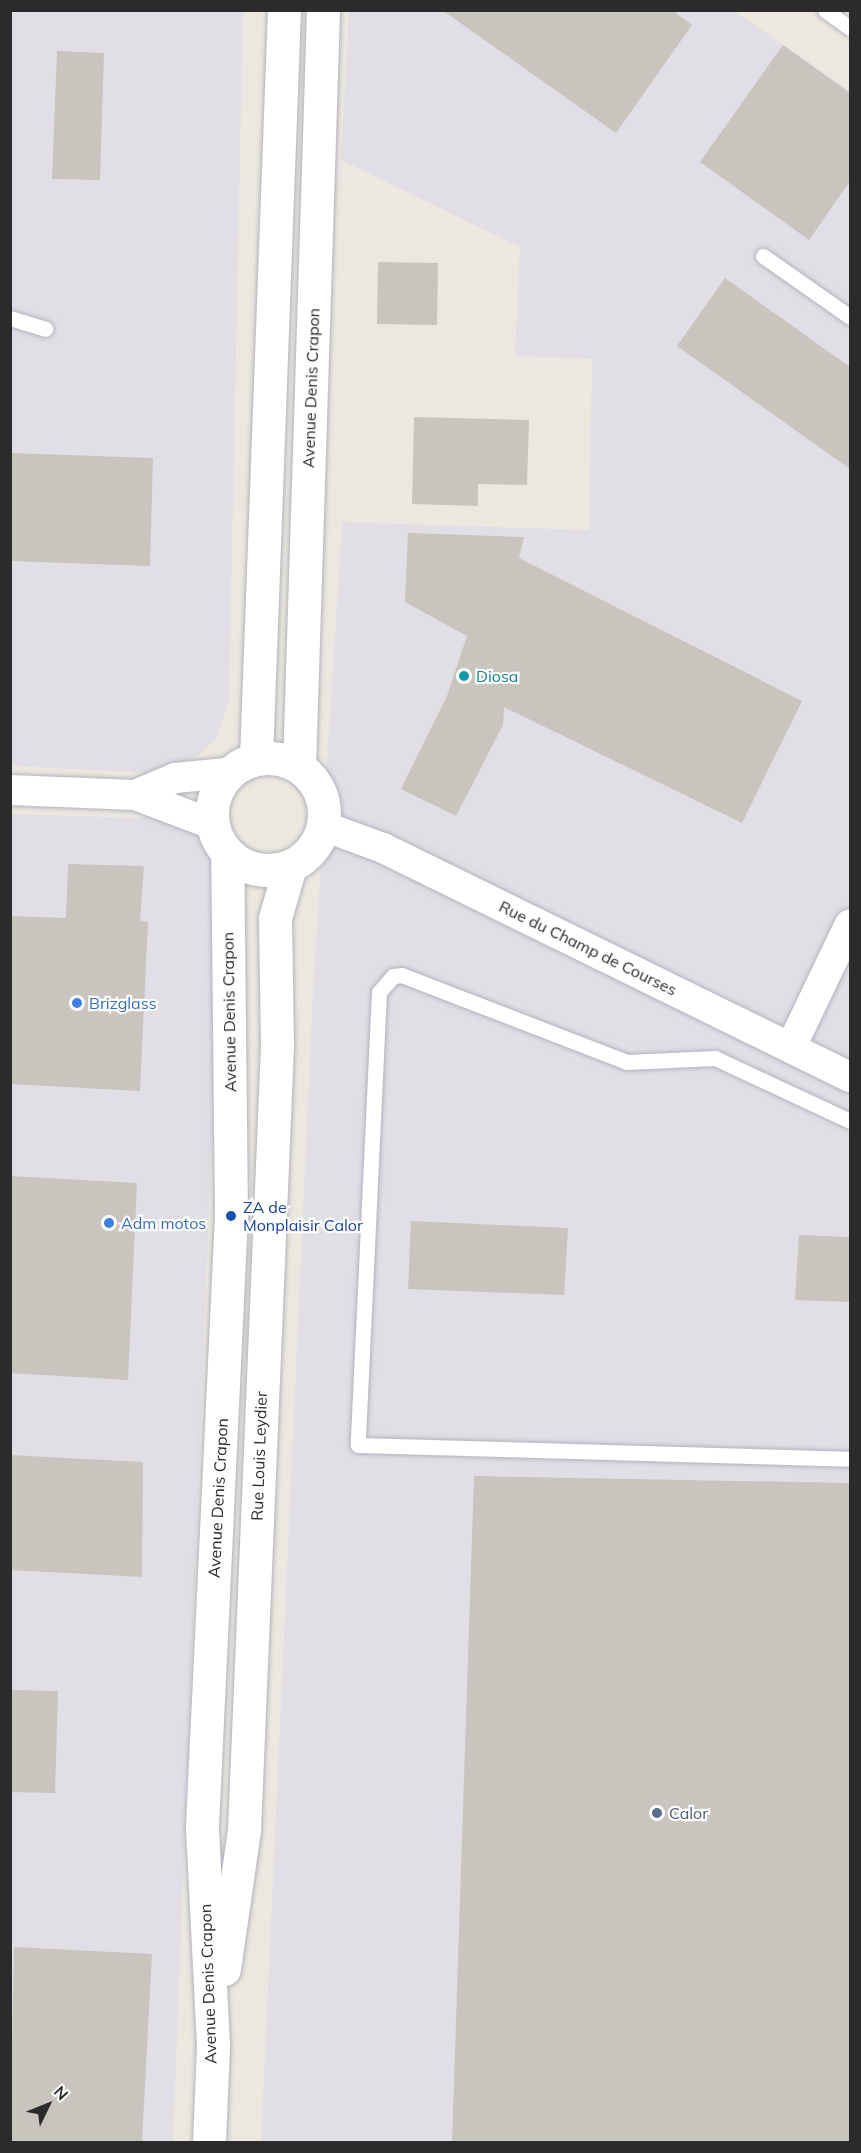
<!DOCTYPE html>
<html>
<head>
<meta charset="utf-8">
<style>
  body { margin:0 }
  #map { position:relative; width:861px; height:2153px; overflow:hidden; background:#ece8df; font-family:Mulish,sans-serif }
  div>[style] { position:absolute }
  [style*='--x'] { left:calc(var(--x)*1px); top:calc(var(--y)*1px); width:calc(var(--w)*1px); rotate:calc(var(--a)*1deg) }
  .industrial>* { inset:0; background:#e1dfe5 }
  .building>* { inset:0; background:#c8c4be }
  .roads { filter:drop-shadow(0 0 2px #b2b3bd) drop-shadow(0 0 2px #b2b3bd) }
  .lane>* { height:15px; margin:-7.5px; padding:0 7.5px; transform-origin:7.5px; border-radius:7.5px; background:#fff }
  .street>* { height:30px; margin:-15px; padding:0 15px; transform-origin:15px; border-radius:15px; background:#fff }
  .secondary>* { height:33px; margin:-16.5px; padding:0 16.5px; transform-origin:16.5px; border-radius:16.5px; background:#fff }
  .secondary>.ring { margin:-16.5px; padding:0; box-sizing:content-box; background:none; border:33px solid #fff; border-radius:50% }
  .dots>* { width:16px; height:16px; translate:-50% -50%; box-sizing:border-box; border:3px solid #fff; border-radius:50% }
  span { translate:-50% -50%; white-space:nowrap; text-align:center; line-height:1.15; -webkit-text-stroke:4.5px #fff; paint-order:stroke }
  .street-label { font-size:16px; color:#2b2b2b }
  .culture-label { font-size:16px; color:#0d838f }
  .left { translate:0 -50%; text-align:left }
  .shop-label { font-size:16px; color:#366cbe }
  .transit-label { font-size:16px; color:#164399 }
  .service-label { font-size:16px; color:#4e5e75 }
  .frame { position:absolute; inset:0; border:12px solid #2b2b2b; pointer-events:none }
  .north { position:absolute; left:18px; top:2075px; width:60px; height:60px; -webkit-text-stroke:4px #fff; paint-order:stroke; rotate:47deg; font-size:16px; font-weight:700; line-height:24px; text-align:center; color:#2b2b2b }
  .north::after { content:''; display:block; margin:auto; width:21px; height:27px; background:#2b2b2b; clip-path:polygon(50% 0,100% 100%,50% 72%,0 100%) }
</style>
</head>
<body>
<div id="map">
  <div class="industrial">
    <div style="clip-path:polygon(11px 11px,243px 11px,229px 702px,216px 740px,194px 758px,153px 773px,11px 766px)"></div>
    <div style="clip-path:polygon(349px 11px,734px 11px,850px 91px,850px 2142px,261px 2142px,313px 991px,342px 522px,589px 530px,592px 359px,515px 356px,520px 247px,341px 160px)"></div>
    <div style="clip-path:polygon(11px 814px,176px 819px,202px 834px,215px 861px,221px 897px,173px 2142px,11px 2142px)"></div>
  </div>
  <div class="building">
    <div style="clip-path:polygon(442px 10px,672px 10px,692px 25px,616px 133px)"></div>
    <div style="clip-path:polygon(783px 45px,850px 93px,850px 181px,809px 240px,700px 162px)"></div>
    <div style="clip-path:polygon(57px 51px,104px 53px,100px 180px,52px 179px)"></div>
    <div style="clip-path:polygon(378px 262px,438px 263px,437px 325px,377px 324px)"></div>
    <div style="clip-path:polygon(725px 278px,850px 367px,850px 469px,677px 346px)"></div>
    <div style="clip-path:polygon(414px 417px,529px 420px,527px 485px,478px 484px,478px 506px,412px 504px)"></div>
    <div style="clip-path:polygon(10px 453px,153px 458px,150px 566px,10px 561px)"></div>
    <div style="clip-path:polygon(408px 533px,524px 537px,519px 558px,802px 701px,742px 823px,504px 707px,503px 725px,456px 816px,401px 789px,447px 696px,467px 636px,405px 602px)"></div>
    <div style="clip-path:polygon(68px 864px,144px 866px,140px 921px,148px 922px,140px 1091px,10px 1084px,10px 916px,66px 918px)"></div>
    <div style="clip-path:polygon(10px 1176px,137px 1183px,128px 1380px,10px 1373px)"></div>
    <div style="clip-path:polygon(411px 1221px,568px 1228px,564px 1295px,408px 1289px)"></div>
    <div style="clip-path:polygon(799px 1235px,850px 1237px,850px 1302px,795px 1300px)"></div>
    <div style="clip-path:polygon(10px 1455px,143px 1462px,142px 1577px,10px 1570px)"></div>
    <div style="clip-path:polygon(474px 1476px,850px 1483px,850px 2142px,452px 2142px)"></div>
    <div style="clip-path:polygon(10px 1690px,58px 1691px,55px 1793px,10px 1792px)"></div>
    <div style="clip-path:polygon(14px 1947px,152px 1954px,142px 2142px,10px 2142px)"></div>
  </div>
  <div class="roads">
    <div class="lane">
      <div style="--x:825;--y:10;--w:31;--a:36"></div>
      <div style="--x:763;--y:256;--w:106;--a:35"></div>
      <div style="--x:10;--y:318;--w:37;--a:17"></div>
      <div style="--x:850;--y:1121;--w:149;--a:-155"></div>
      <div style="--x:715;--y:1058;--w:88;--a:177.4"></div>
      <div style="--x:627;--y:1062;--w:241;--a:-158.9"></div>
      <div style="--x:402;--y:975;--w:9;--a:174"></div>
      <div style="--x:393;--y:976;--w:21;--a:131"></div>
      <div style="--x:379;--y:992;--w:453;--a:92.7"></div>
      <div style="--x:358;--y:1445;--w:492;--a:1.6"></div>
    </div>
    <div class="street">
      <div style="--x:10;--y:790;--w:125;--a:2.3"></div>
      <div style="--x:135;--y:795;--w:82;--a:20.6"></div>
      <div style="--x:135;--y:795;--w:43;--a:-23"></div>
      <div style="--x:175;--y:778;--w:52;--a:-5.5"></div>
      <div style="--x:323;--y:826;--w:64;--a:20.1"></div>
      <div style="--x:383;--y:848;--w:520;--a:26.12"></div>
      <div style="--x:791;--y:1047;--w:136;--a:-64.4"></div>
    </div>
    <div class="secondary">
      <div class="ring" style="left:212px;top:758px;width:79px;height:79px"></div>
      <div style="--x:256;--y:758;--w:749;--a:-87.86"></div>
      <div style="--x:299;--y:766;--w:756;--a:-88.18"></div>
      <div style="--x:224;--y:1969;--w:140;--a:-81.8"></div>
      <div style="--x:244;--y:1830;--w:785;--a:-87.59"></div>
      <div style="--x:277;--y:1046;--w:128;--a:-90.9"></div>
      <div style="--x:275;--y:918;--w:54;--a:-73.9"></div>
      <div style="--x:209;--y:2142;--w:97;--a:-87.6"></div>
      <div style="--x:213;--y:2045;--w:219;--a:-92.9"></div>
      <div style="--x:202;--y:1826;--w:611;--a:-87.28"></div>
      <div style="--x:231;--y:1216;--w:363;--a:-90.6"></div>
    </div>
  </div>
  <div class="dots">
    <div style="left:464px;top:676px;background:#0f9aa8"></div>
    <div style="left:77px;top:1003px;background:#3f7fe0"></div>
    <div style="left:231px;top:1216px;background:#1a4fb4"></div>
    <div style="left:109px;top:1223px;background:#3f7fe0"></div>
    <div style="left:657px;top:1813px;background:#5c6f8a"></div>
  </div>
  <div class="street-label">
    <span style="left:311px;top:388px;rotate:-88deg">Avenue Denis Crapon</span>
    <span style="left:588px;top:948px;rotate:26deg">Rue du Champ de Courses</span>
    <span style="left:229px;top:1012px;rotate:-91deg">Avenue Denis Crapon</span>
    <span style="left:259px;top:1456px;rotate:-88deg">Rue Louis Leydier</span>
    <span style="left:218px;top:1498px;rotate:-87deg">Avenue Denis Crapon</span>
    <span style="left:208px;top:1984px;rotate:-92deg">Avenue Denis Crapon</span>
  </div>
  <div class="culture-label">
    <span class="left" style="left:476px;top:676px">Diosa</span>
  </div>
  <div class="shop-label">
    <span class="left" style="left:89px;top:1003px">Brizglass</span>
    <span class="left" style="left:121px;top:1223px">Adm motos</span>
  </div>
  <div class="transit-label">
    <span class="left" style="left:243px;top:1216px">ZA de<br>Monplaisir Calor</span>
  </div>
  <div class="service-label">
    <span class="left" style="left:669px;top:1813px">Calor</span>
  </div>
  <div class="frame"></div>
  <div class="north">N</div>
</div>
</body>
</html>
